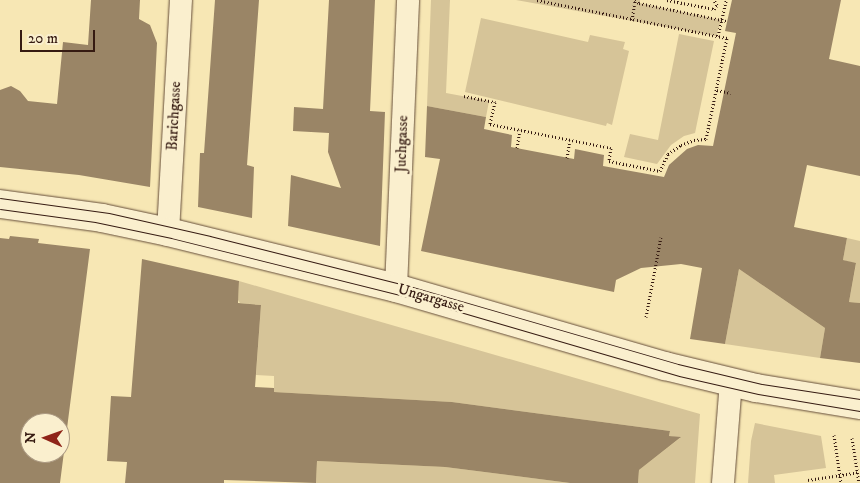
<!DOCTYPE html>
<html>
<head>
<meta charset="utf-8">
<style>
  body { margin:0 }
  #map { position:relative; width:860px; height:483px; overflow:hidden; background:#f7e7b4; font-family:"IM FELL DW Pica",serif }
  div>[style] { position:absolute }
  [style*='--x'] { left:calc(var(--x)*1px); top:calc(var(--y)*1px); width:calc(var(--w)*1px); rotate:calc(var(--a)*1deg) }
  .green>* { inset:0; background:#d6c498 }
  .building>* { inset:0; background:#9a8566 }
  .path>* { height:3px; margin-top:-1.5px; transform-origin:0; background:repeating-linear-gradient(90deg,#361b12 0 1px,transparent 0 3.5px) }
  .roads { filter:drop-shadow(0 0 1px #664e3a) drop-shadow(0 0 1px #664e3a) }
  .minor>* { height:22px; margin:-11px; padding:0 11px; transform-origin:11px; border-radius:11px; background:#faefce }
  .secondary>* { height:28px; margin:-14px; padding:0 14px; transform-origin:14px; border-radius:14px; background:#faefce }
  .tram>* { height:1px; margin:-0.5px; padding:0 0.5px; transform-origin:0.5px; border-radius:0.5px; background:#361b12 }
  span { translate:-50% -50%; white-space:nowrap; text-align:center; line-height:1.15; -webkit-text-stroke:5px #faefce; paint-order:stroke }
  .street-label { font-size:15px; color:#361b12 }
  .north { position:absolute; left:20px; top:413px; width:50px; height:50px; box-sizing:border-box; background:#faefce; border:1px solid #ac9a83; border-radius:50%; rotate:272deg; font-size:14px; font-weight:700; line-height:20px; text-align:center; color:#361b12 }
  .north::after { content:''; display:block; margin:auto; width:18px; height:22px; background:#8f2418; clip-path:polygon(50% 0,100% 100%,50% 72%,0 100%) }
  .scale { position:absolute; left:20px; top:30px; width:75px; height:22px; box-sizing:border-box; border:2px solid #361b12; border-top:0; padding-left:6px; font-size:15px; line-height:18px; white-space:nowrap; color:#361b12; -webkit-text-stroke:4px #faefce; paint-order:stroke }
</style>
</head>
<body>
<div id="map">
  <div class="green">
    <div style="clip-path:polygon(431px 0,450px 0,446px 93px,489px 101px,486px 117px,427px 106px)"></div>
    <div style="clip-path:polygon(516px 0,640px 0,640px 3px,721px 20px,716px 36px)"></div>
    <div style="clip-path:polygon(481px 18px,588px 42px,590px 35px,625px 42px,623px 49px,629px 51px,612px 125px,607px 123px,606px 126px,465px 92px)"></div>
    <div style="clip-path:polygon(679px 34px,714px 41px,695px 133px,684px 136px,671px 145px,657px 164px,624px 157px,630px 134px,658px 140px)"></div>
    <div style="clip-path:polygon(847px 238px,860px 241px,860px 303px,849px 302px,856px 264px,843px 260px)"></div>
    <div style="clip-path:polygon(739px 269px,825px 328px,820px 358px,725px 344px)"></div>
    <div style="clip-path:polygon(239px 281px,700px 414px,695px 483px,638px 483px,639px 470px,680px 438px,669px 436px,670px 431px,452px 402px,274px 392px,274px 376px,256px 375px,261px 305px,240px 303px,238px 300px)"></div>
    <div style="clip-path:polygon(755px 423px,821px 436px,826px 468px,774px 475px,775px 483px,748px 483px,751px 441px)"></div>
    <div style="clip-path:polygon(317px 461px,445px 467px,570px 483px,316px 483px)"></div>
  </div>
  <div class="building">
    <div style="clip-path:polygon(91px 0,140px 0,139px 19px,150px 25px,157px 43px,150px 187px,79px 175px,0 167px,0 90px,11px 86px,20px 91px,28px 101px,57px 104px,63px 42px,88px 45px)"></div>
    <div style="clip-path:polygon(215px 0,259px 0,247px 165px,254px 167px,252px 218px,198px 207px,200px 153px,204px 153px)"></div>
    <div style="clip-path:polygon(329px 0,375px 0,370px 111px,385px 112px,380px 246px,288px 226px,291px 175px,341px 188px,328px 152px,329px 133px,293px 131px,294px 107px,323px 109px)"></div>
    <div style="clip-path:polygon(732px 0,841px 0,829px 59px,860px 66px,860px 176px,807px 165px,794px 227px,847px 238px,843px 260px,856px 263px,849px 302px,860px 303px,860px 363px,820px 358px,825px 328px,739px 269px,725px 344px,690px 339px,702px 268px,681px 264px,641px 268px,616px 280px,614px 292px,421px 251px,440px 159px,425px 157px,427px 106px,486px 117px,484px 129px,512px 135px,511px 147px,574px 159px,575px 149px,604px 155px,603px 166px,664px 177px,669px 165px,687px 149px,698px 145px,713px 146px,736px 33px,725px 31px)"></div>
    <div style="clip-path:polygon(evenodd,10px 236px,39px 239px,38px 243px,90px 249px,60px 483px,0 483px,0 238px,9px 239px,10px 236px,30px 423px,60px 423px,60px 453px,30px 453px,30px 423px)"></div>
    <div style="clip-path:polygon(142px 259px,239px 281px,238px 303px,261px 305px,255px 387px,274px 388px,274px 392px,452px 402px,670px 431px,669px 436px,681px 437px,639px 470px,638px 483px,570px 483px,445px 467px,317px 461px,316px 483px,224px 480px,224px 483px,125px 483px,127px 462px,107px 461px,111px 396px,131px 397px)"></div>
  </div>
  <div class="path">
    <div style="--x:635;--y:0;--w:5;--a:37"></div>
    <div style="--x:639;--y:3;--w:90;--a:11.6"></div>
    <div style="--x:667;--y:0;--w:48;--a:10.8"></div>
    <div style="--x:714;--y:9;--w:5;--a:-53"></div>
    <div style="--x:717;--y:5;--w:6;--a:-121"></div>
    <div style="--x:632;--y:20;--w:20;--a:-81"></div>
    <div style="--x:718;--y:36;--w:37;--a:-77"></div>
    <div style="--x:717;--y:90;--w:14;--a:12"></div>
    <div style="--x:464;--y:96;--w:32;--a:11"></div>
    <div style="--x:495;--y:102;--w:23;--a:103"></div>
    <div style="--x:490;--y:124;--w:123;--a:11.2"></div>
    <div style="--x:611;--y:148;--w:13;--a:99"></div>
    <div style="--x:609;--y:161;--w:52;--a:11.1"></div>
    <div style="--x:660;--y:171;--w:19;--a:-65"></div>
    <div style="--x:668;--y:154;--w:16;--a:-35"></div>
    <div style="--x:681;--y:145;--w:14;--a:-21"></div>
    <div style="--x:694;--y:140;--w:12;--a:-5"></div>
    <div style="--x:706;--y:139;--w:103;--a:-78.3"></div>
    <div style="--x:727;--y:38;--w:194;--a:-168.7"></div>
    <div style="--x:517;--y:148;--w:18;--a:-81"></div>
    <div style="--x:567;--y:158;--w:18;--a:-81"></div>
    <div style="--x:646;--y:317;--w:81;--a:-79.4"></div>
    <div style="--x:834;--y:435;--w:49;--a:81.7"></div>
    <div style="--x:852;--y:438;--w:46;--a:81.2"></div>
    <div style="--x:808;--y:480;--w:53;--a:-8.7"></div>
  </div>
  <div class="roads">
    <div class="minor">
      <div style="--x:168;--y:232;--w:232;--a:-86.8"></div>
      <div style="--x:396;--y:288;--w:288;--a:-87.6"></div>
      <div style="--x:723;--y:483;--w:101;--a:-85.5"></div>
    </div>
    <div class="secondary">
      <div style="--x:0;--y:204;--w:103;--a:7.8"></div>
      <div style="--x:102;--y:218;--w:67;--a:12"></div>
      <div style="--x:168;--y:232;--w:235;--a:13.8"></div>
      <div style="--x:396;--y:288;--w:280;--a:16.2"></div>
      <div style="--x:665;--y:366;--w:94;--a:13.6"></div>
      <div style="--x:756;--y:388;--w:105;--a:9.3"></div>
    </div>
  </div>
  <div class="tram">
    <div style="--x:0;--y:198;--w:110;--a:7.8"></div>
    <div style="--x:109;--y:213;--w:104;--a:12.8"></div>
    <div style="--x:210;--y:236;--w:209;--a:14.1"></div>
    <div style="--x:413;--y:287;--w:276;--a:16.2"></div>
    <div style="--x:678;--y:364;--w:86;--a:13.4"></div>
    <div style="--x:762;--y:384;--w:99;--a:8.7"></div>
    <div style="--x:0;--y:209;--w:96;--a:7.8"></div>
    <div style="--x:95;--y:222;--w:78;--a:11.9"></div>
    <div style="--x:171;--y:238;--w:256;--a:14"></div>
    <div style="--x:419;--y:300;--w:271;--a:16.3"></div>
    <div style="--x:679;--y:376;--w:81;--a:12.8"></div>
    <div style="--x:758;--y:394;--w:103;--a:9.5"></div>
  </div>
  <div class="street-label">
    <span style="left:174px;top:116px;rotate:-87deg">Barichgasse</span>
    <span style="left:402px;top:144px;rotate:-88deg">Juchgasse</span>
    <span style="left:431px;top:298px;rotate:16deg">Ungargasse</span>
  </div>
  <div class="north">N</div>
  <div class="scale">20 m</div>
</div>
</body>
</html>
